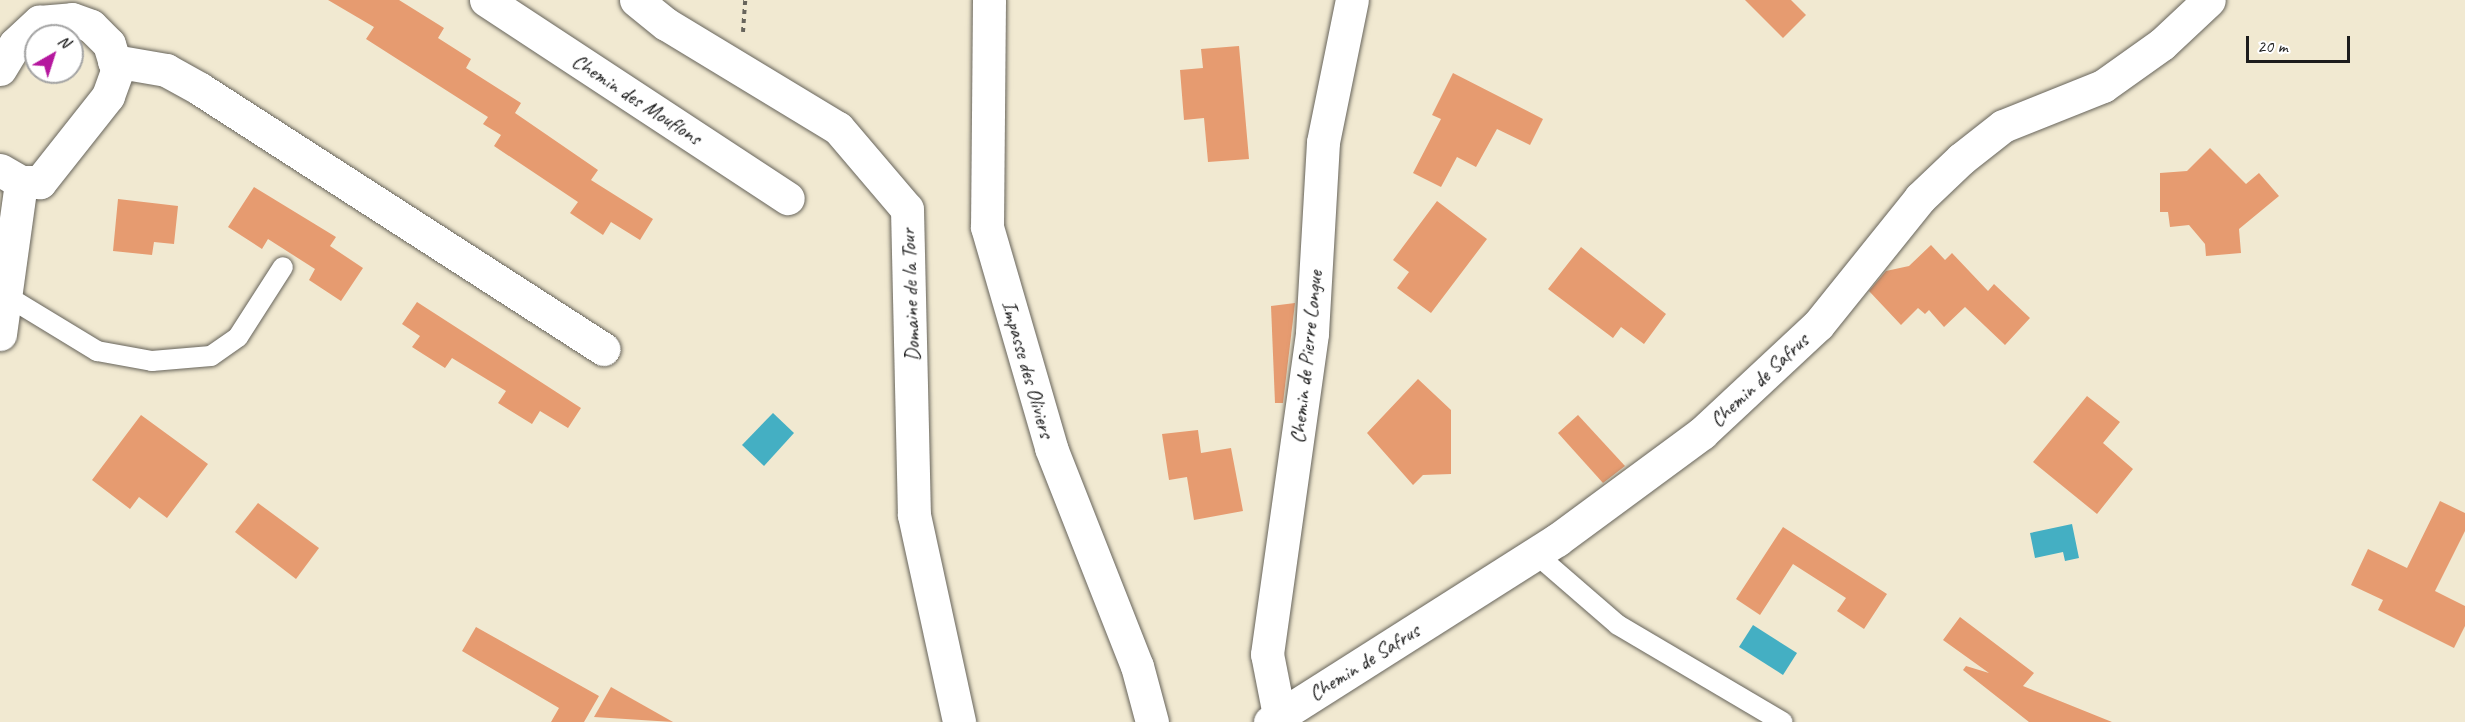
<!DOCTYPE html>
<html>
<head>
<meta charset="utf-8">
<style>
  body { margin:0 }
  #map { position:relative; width:2465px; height:722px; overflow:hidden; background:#f1e9d1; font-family:Caveat,sans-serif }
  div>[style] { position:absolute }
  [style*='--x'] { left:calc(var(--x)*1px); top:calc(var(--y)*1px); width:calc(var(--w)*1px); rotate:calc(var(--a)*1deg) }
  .water>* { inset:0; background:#44afc3 }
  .building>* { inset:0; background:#e69b70 }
  .path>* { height:4px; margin-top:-2px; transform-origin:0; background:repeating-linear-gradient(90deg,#67645b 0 4.5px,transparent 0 9px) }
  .roads { filter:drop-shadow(0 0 2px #67645b) drop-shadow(0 0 2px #67645b) }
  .service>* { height:20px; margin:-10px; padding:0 10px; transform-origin:10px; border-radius:10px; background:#fff }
  .minor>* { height:33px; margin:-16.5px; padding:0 16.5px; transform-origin:16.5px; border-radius:16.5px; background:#fff }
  span { translate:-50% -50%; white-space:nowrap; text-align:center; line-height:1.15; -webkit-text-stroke:6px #fff; paint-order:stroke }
  .street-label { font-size:21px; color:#1c1c1c }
  .north { position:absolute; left:24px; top:24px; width:60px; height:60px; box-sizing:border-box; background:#fff; border:2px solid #a4a4a4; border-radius:50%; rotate:39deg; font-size:16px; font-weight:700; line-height:24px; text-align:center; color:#1c1c1c }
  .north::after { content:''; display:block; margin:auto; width:21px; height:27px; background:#b5179e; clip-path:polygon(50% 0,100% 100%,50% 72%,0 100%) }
  .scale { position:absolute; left:2246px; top:36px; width:104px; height:27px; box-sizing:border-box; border:3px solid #1c1c1c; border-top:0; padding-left:8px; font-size:18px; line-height:21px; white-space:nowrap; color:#1c1c1c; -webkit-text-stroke:4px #fff; paint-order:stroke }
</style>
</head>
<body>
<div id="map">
  <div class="water">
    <div style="clip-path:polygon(773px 413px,794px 433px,764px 466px,742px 445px)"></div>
    <div style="clip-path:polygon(2072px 524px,2079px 558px,2065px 561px,2063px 552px,2035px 558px,2030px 533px)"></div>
    <div style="clip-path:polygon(1753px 625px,1797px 653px,1783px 675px,1739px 647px)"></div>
  </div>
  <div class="building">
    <div style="clip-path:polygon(328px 0,399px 0,444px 28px,438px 38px,471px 59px,466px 68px,521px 103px,515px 113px,598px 170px,591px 180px,653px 219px,640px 240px,611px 222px,603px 235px,570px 213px,578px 202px,494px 146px,501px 135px,483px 124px,488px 117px,366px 39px,374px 27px)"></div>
    <div style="clip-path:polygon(1745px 0,1791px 0,1806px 15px,1783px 38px)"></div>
    <div style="clip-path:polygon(1239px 46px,1249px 159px,1208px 162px,1204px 118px,1184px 120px,1180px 70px,1203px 68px,1201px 49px)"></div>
    <div style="clip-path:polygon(1453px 73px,1543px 119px,1530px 145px,1497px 129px,1476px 167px,1457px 157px,1441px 187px,1413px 173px,1441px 119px,1432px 115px)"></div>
    <div style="clip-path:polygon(2210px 148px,2246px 184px,2259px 173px,2279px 196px,2239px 229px,2241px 253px,2206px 256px,2205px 244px,2189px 225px,2170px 227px,2168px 212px,2160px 212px,2160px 173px,2187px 171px)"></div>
    <div style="clip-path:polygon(254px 187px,336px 237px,330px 246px,363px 268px,341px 301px,309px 280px,315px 269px,268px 239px,262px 249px,228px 227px)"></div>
    <div style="clip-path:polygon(118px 199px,178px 206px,174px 244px,154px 242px,152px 255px,113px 251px)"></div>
    <div style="clip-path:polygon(1437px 201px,1487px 239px,1431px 313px,1397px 288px,1409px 272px,1393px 260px)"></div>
    <div style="clip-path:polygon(1931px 245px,1945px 260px,1952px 253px,1988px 291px,1994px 284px,2030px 318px,2005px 345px,1965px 307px,1944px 327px,1929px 310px,1925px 314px,1918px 308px,1901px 325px,1869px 291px,1886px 271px,1909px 266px)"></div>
    <div style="clip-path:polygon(1581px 247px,1666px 314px,1644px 344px,1621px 327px,1613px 338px,1548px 289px)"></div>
    <div style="clip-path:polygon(417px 302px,581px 408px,568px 428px,540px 411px,532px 424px,498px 403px,506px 391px,452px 358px,445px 368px,412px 347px,420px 336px,402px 324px)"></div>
    <div style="clip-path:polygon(1295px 303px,1283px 403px,1275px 403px,1271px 306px)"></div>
    <div style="clip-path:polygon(1418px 379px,1451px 410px,1451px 474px,1423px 475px,1413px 485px,1367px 433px)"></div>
    <div style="clip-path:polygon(2087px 396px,2120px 422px,2103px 443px,2133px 469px,2097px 514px,2033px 462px)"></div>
    <div style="clip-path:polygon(141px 415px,208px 464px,167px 518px,139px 497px,130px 509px,92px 480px)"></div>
    <div style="clip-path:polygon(1578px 415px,1625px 466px,1603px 483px,1558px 433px)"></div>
    <div style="clip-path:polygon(1198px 430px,1201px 453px,1231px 448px,1243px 511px,1194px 520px,1187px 477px,1169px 480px,1162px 434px)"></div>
    <div style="clip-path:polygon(2440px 501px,2465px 513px,2465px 531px,2435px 591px,2465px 606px,2465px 626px,2454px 648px,2378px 610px,2383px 600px,2351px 585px,2368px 549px,2407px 568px)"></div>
    <div style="clip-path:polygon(258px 503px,319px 548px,296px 579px,235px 532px)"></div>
    <div style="clip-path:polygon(1783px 527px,1887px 594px,1864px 629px,1837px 611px,1846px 598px,1793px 564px,1760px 615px,1736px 599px)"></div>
    <div style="clip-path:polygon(1960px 617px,2034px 673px,2023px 686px,2112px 722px,2029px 722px,1963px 670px,1966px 666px,1989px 673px,1943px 640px)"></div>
    <div style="clip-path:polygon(476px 627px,599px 696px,584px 722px,551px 722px,559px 708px,462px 651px)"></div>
    <div style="clip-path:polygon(611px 687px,673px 722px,594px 717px)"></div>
  </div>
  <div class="path">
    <div style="--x:743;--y:32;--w:32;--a:-86"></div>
  </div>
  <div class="roads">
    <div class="service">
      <div style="--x:5;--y:295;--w:108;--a:31.3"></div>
      <div style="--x:97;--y:351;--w:56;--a:10.3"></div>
      <div style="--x:152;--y:361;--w:59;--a:-4.8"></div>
      <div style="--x:211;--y:356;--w:33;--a:-35"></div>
      <div style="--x:238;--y:337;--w:83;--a:-57.3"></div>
      <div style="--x:1536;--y:554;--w:108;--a:40.9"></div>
      <div style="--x:1618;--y:625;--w:191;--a:30.5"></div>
    </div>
    <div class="minor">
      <div style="--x:486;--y:0;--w:361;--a:33.3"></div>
      <div style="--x:636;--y:0;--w:38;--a:39"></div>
      <div style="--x:666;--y:24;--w:201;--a:31.2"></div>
      <div style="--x:838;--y:128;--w:106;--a:49.6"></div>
      <div style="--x:907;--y:209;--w:306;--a:88.7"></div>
      <div style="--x:914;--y:515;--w:212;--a:77.7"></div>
      <div style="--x:989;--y:0;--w:227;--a:90.5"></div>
      <div style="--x:987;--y:227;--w:230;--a:73.8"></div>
      <div style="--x:1051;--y:448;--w:234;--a:68.5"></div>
      <div style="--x:1137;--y:666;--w:58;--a:75"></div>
      <div style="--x:114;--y:61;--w:53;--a:9.8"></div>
      <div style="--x:166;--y:70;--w:39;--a:29"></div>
      <div style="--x:200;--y:89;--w:480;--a:32.8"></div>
      <div style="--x:0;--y:69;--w:29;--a:-59"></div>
      <div style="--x:15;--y:44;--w:33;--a:-43"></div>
      <div style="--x:39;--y:22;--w:33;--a:-5"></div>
      <div style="--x:72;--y:19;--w:20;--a:20"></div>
      <div style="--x:91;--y:26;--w:25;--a:45"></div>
      <div style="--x:109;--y:44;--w:28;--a:73"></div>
      <div style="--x:117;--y:71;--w:27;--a:110"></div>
      <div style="--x:108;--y:96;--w:110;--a:128.3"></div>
      <div style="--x:40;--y:182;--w:19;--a:180"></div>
      <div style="--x:21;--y:182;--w:24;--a:-150"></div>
      <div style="--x:0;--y:334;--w:153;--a:-82.1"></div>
      <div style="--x:1279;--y:715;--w:62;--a:-101.1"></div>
      <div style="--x:1267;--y:654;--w:324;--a:-82"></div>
      <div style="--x:1312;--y:333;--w:191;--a:-86.7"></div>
      <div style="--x:1323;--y:142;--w:145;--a:-78.5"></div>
      <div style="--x:1270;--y:722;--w:340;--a:-32.4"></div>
      <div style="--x:1557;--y:540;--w:180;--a:-36.4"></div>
      <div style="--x:1702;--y:433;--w:158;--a:-43"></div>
      <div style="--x:1818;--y:325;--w:163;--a:-51.2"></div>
      <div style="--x:1920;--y:198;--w:57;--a:-43.6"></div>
      <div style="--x:1961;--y:159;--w:53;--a:-38.2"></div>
      <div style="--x:2003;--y:126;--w:108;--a:-21.8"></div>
      <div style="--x:2103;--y:86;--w:72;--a:-35.4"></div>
      <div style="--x:2162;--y:44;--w:64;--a:-43.1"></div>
    </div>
  </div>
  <div class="street-label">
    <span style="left:637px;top:99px;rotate:33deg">Chemin des Mouflons</span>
    <span style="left:910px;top:295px;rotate:-92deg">Domaine de la Tour</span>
    <span style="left:1306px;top:357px;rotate:-84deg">Chemin de Pierre Longue</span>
    <span style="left:1028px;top:369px;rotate:74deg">Impasse des Oliviers</span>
    <span style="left:1759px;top:380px;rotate:-43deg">Chemin de Safrus</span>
    <span style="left:1364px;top:662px;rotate:-32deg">Chemin de Safrus</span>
  </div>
  <div class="north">N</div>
  <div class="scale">20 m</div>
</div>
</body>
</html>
